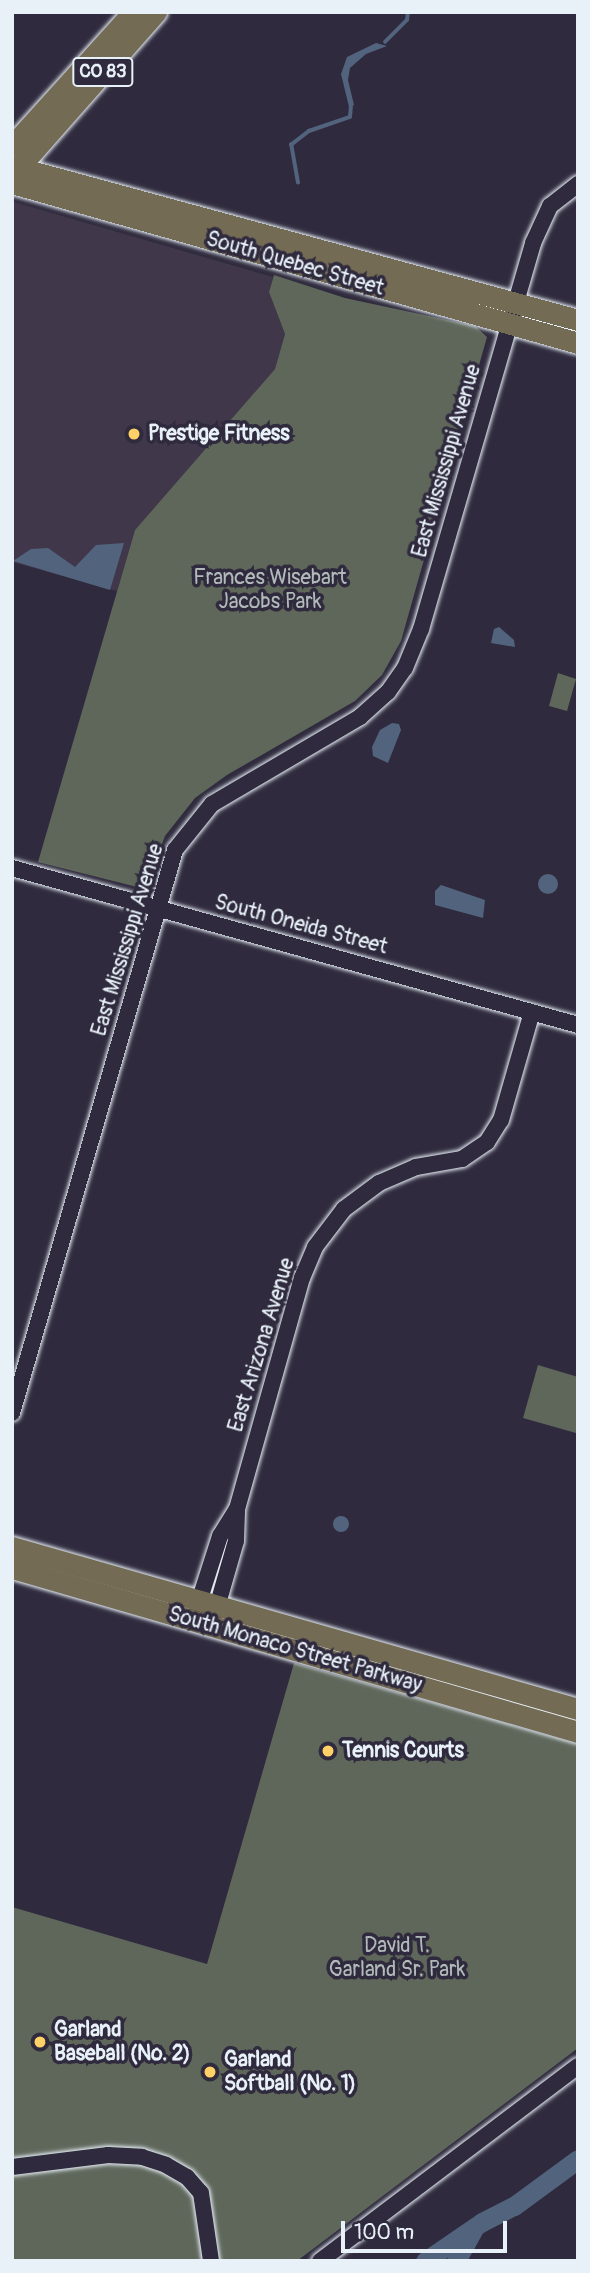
<!DOCTYPE html>
<html>
<head>
<meta charset="utf-8">
<style>
  body { margin:0 }
  #map { position:relative; width:590px; height:2273px; overflow:hidden; background:#2f2a3d; font-family:Pangolin,sans-serif }
  div>[style] { position:absolute }
  [style*='--x'] { left:calc(var(--x)*1px); top:calc(var(--y)*1px); width:calc(var(--w)*1px); rotate:calc(var(--a)*1deg) }
  .built>* { inset:0; background:#40374b }
  .green>* { inset:0; background:#5f675b }
  .water>* { inset:0; background:#52637d }
  .round { border-radius:50% }
  .stream>* { height:3.5px; margin:-1.75px; padding:0 1.75px; transform-origin:1.75px; border-radius:1.75px; background:#52637d }
  .river>* { height:19px; margin:-9.5px; padding:0 9.5px; transform-origin:9.5px; border-radius:9.5px; background:#52637d }
  .roads { filter:drop-shadow(0 0 2px #e8f1f8) drop-shadow(0 0 2px #e8f1f8) }
  .minor>* { height:16px; margin:-8px; padding:0 8px; transform-origin:8px; border-radius:8px; background:#2f2a3d }
  .major>* { height:21px; margin:-10.5px; padding:0 10.5px; transform-origin:10.5px; border-radius:10.5px; background:#746b55 }
  .dots>* { width:19px; height:19px; translate:-50% -50%; box-sizing:border-box; border:4px solid #2f2a3d; border-radius:50% }
  span { translate:-50% -50%; white-space:nowrap; text-align:center; line-height:1.15; -webkit-text-stroke:7px #2f2a3d; paint-order:stroke }
  .shield-label span { padding:2px 5px; background:#2f2a3d; border:2px solid; border-radius:5px; -webkit-text-stroke-width:0 }
  .shield-label { font-size:19px; color:#e8f1f8; font-weight:700 }
  .street-label { font-size:21px; color:#e8f1f8 }
  .poi-label { font-size:21px; color:#e8f1f8; font-weight:700 }
  .left { translate:0 -50%; text-align:left }
  .park-label { font-size:21px; color:#b1bab9 }
  .frame { position:absolute; inset:0; border:14px solid #e8f1f8; pointer-events:none }
  .scale { position:absolute; left:341px; top:2221px; width:166px; height:32px; box-sizing:border-box; border:4px solid #e8f1f8; border-top:0; padding-left:9px; font-size:21px; line-height:24px; white-space:nowrap; color:#e8f1f8; -webkit-text-stroke:5px #2f2a3d; paint-order:stroke }
</style>
</head>
<body>
<div id="map">
  <div class="built">
    <div style="clip-path:polygon(14px 202px,273px 277px,269px 292px,285px 334px,275px 369px,135px 530px,117px 591px,12px 562px)"></div>
  </div>
  <div class="green">
    <div style="clip-path:polygon(274px 275px,345px 298px,475px 326px,487px 337px,401px 641px,382px 675px,355px 701px,227px 775px,195px 798px,165px 836px,145px 889px,38px 862px,135px 530px,275px 369px,285px 334px,269px 292px)"></div>
    <div style="clip-path:polygon(558px 673px,576px 679px,567px 711px,549px 706px)"></div>
    <div style="clip-path:polygon(538px 1365px,578px 1377px,576px 1433px,523px 1418px)"></div>
    <div style="clip-path:polygon(294px 1663px,578px 1744px,578px 2048px,297px 2261px,12px 2261px,12px 1907px,207px 1964px)"></div>
  </div>
  <div class="water">
    <div style="clip-path:polygon(376px 43px,387px 46px,366px 54px,350px 68px,348px 80px,354px 105px,349px 107px,341px 74px,347px 57px)"></div>
    <div style="clip-path:polygon(124px 543px,110px 590px,13px 561px,31px 549px,48px 548px,75px 567px,96px 545px)"></div>
    <div style="clip-path:polygon(499px 627px,514px 640px,515px 647px,491px 643px,494px 629px)"></div>
    <div style="clip-path:polygon(392px 723px,399px 724px,401px 730px,388px 763px,373px 756px,372px 747px,380px 730px)"></div>
    <div class="round" style="left:538px;top:874px;width:20px;height:20px"></div>
    <div style="clip-path:polygon(441px 885px,485px 900px,483px 918px,435px 905px,435px 891px)"></div>
    <div class="round" style="left:333px;top:1516px;width:16px;height:16px"></div>
  </div>
  <div class="stream">
    <div style="--x:385;--y:42;--w:31;--a:-45"></div>
    <div style="--x:407;--y:20;--w:8;--a:-83"></div>
    <div style="--x:298;--y:183;--w:39;--a:-100"></div>
    <div style="--x:291;--y:145;--w:23;--a:-38"></div>
    <div style="--x:309;--y:131;--w:43;--a:-18.9"></div>
    <div style="--x:350;--y:117;--w:11;--a:-85"></div>
  </div>
  <div class="river">
    <div style="--x:425;--y:2261;--w:69;--a:-34.4"></div>
    <div style="--x:482;--y:2222;--w:36;--a:-27"></div>
    <div style="--x:514;--y:2206;--w:79;--a:-36.3"></div>
    <div style="--x:456;--y:2261;--w:35;--a:-61"></div>
  </div>
  <div class="roads">
    <div class="minor">
      <div style="--x:12;--y:868;--w:587;--a:15.5"></div>
      <div style="--x:12;--y:1413;--w:586;--a:-73.85"></div>
      <div style="--x:175;--y:850;--w:59;--a:-51.2"></div>
      <div style="--x:212;--y:804;--w:172;--a:-30.4"></div>
      <div style="--x:360;--y:717;--w:38;--a:-42"></div>
      <div style="--x:388;--y:692;--w:29;--a:-55"></div>
      <div style="--x:405;--y:668;--w:42;--a:-67.7"></div>
      <div style="--x:421;--y:629;--w:402;--a:-73.8"></div>
      <div style="--x:533;--y:243;--w:41;--a:-65.3"></div>
      <div style="--x:550;--y:206;--w:36;--a:-38"></div>
      <div style="--x:197;--y:1608;--w:76;--a:-72.3"></div>
      <div style="--x:220;--y:1536;--w:32;--a:-58"></div>
      <div style="--x:237;--y:1509;--w:240;--a:-74.3"></div>
      <div style="--x:302;--y:1278;--w:34;--a:-67"></div>
      <div style="--x:315;--y:1247;--w:48;--a:-52.7"></div>
      <div style="--x:344;--y:1209;--w:44;--a:-36.6"></div>
      <div style="--x:379;--y:1183;--w:40;--a:-23.4"></div>
      <div style="--x:416;--y:1167;--w:47;--a:-9.9"></div>
      <div style="--x:462;--y:1159;--w:30;--a:-34"></div>
      <div style="--x:487;--y:1142;--w:26;--a:-58"></div>
      <div style="--x:501;--y:1120;--w:112;--a:-74"></div>
      <div style="--x:215;--y:1614;--w:76;--a:-74"></div>
      <div style="--x:236;--y:1541;--w:32;--a:-88"></div>
      <div style="--x:12;--y:2167;--w:97;--a:-7.1"></div>
      <div style="--x:108;--y:2155;--w:34;--a:3"></div>
      <div style="--x:142;--y:2157;--w:25;--a:18"></div>
      <div style="--x:166;--y:2165;--w:24;--a:30"></div>
      <div style="--x:187;--y:2177;--w:21;--a:49"></div>
      <div style="--x:201;--y:2193;--w:69;--a:81.6"></div>
      <div style="--x:320;--y:2261;--w:323;--a:-37.1"></div>
    </div>
    <div class="major">
      <div style="--x:12;--y:146;--w:181;--a:-47.9"></div>
      <div style="--x:12;--y:166;--w:587;--a:15.22"></div>
      <div style="--x:14;--y:173;--w:215;--a:-48.6"></div>
      <div style="--x:12;--y:183;--w:588;--a:15.78"></div>
      <div style="--x:12;--y:1547;--w:589;--a:15.97"></div>
      <div style="--x:12;--y:1568;--w:589;--a:16.16"></div>
    </div>
  </div>
  <div class="dots">
    <div style="left:134px;top:434px;background:#ffd166"></div>
    <div style="left:328px;top:1751px;background:#ffd166"></div>
    <div style="left:40px;top:2042px;background:#ffd166"></div>
    <div style="left:210px;top:2072px;background:#ffd166"></div>
  </div>
  <div class="shield-label">
    <span style="left:103px;top:72px">CO 83</span>
  </div>
  <div class="street-label">
    <span style="left:295px;top:264px;rotate:16deg">South Quebec Street</span>
    <span style="left:447px;top:461px;rotate:-74deg">East Mississippi Avenue</span>
    <span style="left:301px;top:925px;rotate:15deg">South Oneida Street</span>
    <span style="left:128px;top:940px;rotate:-73deg">East Mississippi Avenue</span>
    <span style="left:262px;top:1345px;rotate:-73deg">East Arizona Avenue</span>
    <span style="left:295px;top:1650px;rotate:16deg">South Monaco Street Parkway</span>
  </div>
  <div class="poi-label">
    <span class="left" style="left:148px;top:434px">Prestige Fitness</span>
    <span class="left" style="left:342px;top:1751px">Tennis Courts</span>
    <span class="left" style="left:54px;top:2042px">Garland<br>Baseball (No. 2)</span>
    <span class="left" style="left:224px;top:2072px">Garland<br>Softball (No. 1)</span>
  </div>
  <div class="park-label">
    <span style="left:270px;top:590px">Frances Wisebart<br>Jacobs Park</span>
    <span style="left:397px;top:1958px">David T.<br>Garland Sr. Park</span>
  </div>
  <div class="frame"></div>
  <div class="scale">100 m</div>
</div>
</body>
</html>
